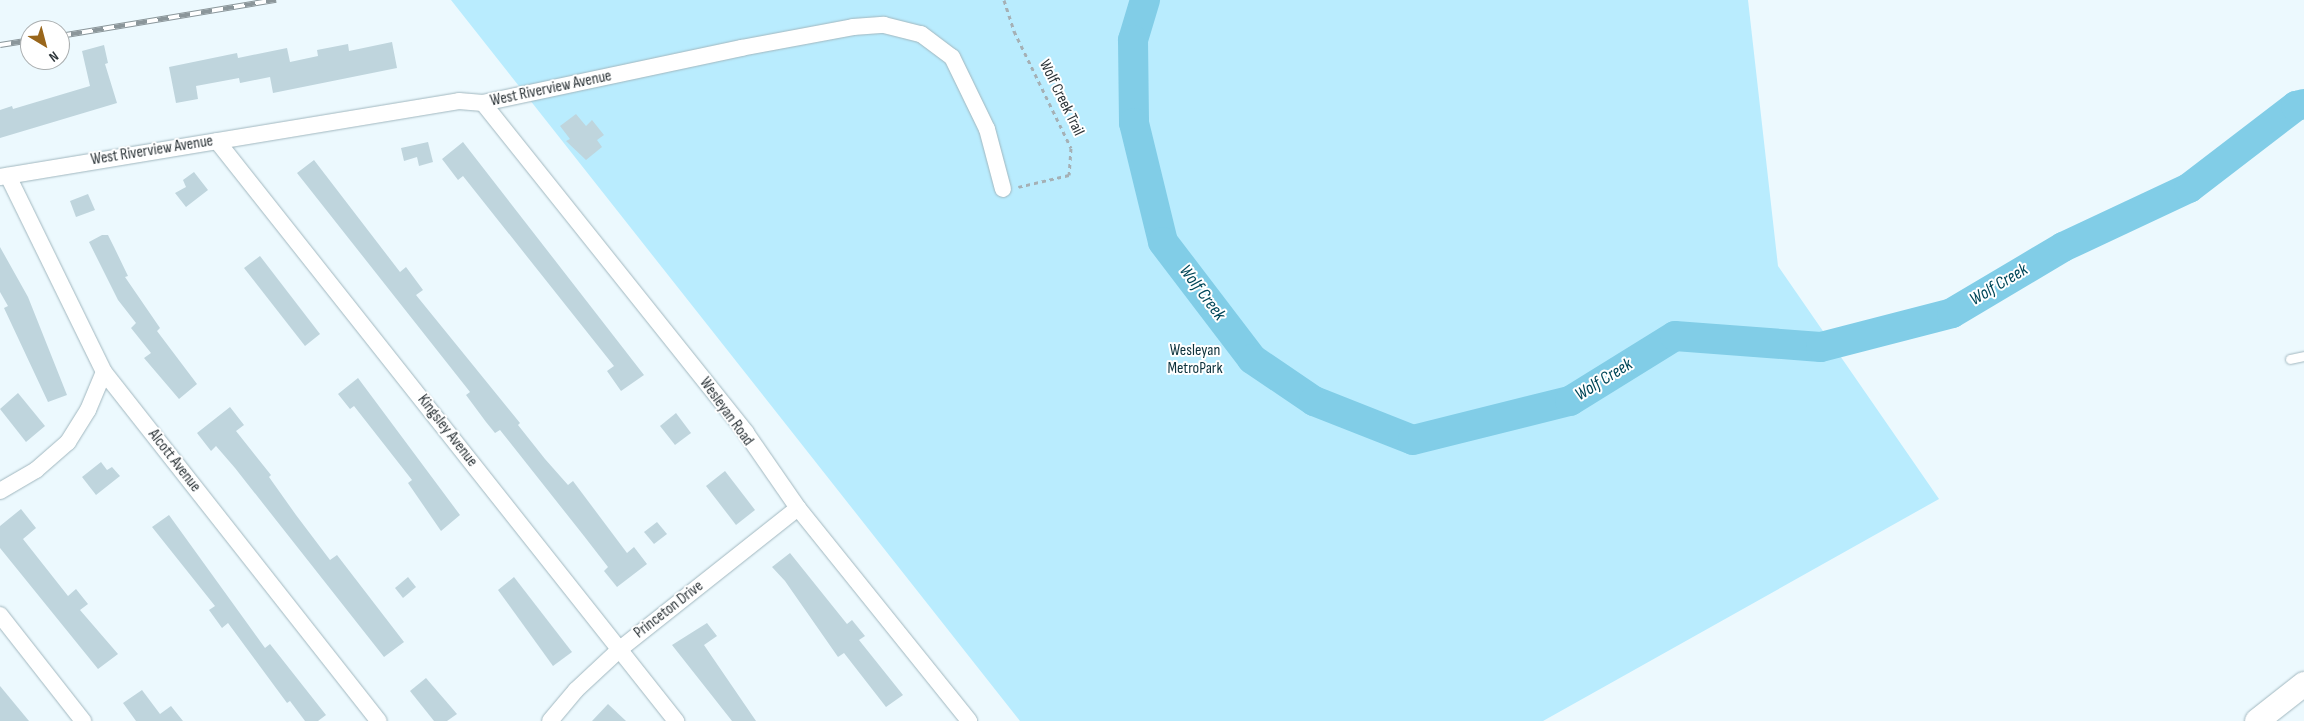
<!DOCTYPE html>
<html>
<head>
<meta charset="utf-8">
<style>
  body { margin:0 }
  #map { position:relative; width:2304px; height:721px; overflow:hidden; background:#ecf9fe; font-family:"Sofia Sans Condensed",sans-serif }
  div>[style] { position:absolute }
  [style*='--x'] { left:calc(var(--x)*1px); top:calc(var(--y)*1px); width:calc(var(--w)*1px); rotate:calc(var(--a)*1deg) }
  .green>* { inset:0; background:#b9ecfe }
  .river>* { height:30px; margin:-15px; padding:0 15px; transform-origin:15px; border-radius:15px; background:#81cde7 }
  .building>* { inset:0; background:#bfd5dd }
  .path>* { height:3px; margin-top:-1.5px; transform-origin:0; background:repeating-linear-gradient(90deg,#a5b0b5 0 4px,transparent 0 8px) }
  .roads { filter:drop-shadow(0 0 1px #a1b7bf) drop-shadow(0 0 1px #a1b7bf) }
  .lane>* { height:9px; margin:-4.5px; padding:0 4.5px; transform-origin:4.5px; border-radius:4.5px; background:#fff }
  .street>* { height:16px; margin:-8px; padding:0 8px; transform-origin:8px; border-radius:8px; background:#fff }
  .secondary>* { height:24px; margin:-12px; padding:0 12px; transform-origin:12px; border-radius:12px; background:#fff }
  .rail>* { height:5.5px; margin-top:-2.75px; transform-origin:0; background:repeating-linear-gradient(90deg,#fff 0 11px,#8b969a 0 22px); box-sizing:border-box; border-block:1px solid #8b969a }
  span { translate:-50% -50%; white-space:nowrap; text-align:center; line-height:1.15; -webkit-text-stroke:4px #fff; paint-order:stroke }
  .street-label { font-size:16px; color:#2e363a }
  .park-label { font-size:16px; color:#0d323d }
  .water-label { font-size:18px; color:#004759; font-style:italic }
  .north { position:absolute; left:20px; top:20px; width:50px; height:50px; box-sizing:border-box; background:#fff; border:1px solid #abafb0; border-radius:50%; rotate:143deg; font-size:14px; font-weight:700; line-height:20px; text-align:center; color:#2e363a }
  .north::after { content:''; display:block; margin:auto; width:18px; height:22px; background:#99661b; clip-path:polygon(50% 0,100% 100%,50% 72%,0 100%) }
</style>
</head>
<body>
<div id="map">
  <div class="green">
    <div style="clip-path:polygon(451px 0,1748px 0,1778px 266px,1939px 499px,1543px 721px,1020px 721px)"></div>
  </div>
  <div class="river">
    <div style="--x:1145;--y:0;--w:42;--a:106.7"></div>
    <div style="--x:1133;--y:40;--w:83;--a:89.3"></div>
    <div style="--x:1134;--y:123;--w:122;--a:76.3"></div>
    <div style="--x:1163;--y:242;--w:147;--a:52.7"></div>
    <div style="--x:1252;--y:359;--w:75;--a:34.1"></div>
    <div style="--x:1314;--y:401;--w:106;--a:21.5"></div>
    <div style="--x:1413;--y:440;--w:162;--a:-14"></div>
    <div style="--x:1570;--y:401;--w:123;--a:-31.8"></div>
    <div style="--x:1675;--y:336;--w:146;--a:4.3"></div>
    <div style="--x:1821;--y:347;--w:135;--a:-14.5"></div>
    <div style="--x:1952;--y:313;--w:129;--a:-30.7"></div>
    <div style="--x:2063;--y:247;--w:139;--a:-25.1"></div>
    <div style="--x:2189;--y:188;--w:135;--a:-37.5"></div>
    <div style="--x:2296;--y:106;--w:8;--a:-14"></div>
  </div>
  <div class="building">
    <div style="clip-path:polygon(392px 42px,397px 68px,273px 93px,270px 77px,240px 83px,239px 78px,196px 86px,198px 99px,176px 103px,169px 67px,237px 53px,238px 58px,287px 48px,290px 62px,318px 56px,317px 50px,348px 44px,349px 51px)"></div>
    <div style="clip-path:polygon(104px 45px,108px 63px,105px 64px,117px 103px,0 138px,0 110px,12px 106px,13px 109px,90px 86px,82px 51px)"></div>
    <div style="clip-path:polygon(576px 114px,586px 126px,592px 120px,604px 135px,597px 140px,602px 147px,586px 160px,566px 141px,570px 139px,560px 126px)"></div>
    <div style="clip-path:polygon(428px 142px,433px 162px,419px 166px,417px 157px,404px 161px,401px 148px)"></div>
    <div style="clip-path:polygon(463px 142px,644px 375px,621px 391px,607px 371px,614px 366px,463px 176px,458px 180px,442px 159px)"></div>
    <div style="clip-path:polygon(314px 160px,400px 272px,406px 267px,423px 290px,416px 295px,520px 423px,518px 425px,545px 459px,568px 485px,573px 481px,627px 553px,634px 547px,647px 564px,617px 587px,604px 571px,608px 567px,584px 536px,500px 430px,495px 433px,486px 422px,466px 395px,470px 392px,297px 173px)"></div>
    <div style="clip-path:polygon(194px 172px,208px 190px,186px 207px,175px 193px,186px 187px,183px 180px)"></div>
    <div style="clip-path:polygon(88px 194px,95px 210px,76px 217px,70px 201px)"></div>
    <div style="clip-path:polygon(102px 235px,108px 235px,114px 247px,128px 276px,125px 277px,160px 328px,157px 331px,197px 384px,179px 399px,144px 358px,151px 353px,131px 328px,136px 323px,118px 300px,89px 242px)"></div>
    <div style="clip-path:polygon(0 247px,28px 297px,67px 395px,48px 402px,4px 308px,8px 306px,0 292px)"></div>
    <div style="clip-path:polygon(260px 256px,320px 334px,305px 346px,244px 268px)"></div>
    <div style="clip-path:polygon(358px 378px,460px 515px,441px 531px,408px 483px,412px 480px,354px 406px,350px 409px,338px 394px)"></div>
    <div style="clip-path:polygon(18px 393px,45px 426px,26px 442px,0 409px)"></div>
    <div style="clip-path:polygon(230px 407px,244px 425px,236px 431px,271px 475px,269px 477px,296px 515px,330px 560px,337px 555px,404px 642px,384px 657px,235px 468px,216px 446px,211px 451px,197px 433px)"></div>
    <div style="clip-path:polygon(676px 413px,691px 433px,675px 445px,660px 426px)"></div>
    <div style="clip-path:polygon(101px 462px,107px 470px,112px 467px,120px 476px,96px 495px,82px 477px)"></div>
    <div style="clip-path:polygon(725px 471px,755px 510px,736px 525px,706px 486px)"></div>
    <div style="clip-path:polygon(21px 509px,36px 528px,23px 539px,68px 596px,76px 589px,88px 604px,80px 610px,118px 654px,98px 669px,0 548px,0 526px)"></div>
    <div style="clip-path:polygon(169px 515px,265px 648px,270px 644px,326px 715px,318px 721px,305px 721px,290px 701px,287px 703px,228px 623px,222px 628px,209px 610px,215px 606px,152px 527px)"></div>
    <div style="clip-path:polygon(657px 522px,667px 534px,654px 544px,644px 532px)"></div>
    <div style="clip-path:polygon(790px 553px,847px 624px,852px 620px,865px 636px,859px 640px,903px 695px,886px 707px,844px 653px,838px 657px,785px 581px,772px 567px)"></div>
    <div style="clip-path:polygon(408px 577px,416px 587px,403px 598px,395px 588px)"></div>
    <div style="clip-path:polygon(514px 577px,572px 652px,553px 666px,498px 590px)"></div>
    <div style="clip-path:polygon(707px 623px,717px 636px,704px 645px,756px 721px,732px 721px,672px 645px)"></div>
    <div style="clip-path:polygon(426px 678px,457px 714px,447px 721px,434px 721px,410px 691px)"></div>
    <div style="clip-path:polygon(0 686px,29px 721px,0 721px)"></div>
    <div style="clip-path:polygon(142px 690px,160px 714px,171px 706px,183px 721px,136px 721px,123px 703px)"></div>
    <div style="clip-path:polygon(608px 704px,626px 721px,592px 721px)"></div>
  </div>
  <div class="path">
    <div style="--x:1004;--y:0;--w:33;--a:72"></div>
    <div style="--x:1014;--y:31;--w:130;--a:64"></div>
    <div style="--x:1071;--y:148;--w:27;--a:94"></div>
    <div style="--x:1069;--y:175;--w:52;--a:166.8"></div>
  </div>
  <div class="roads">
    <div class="lane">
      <div style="--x:2290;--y:359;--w:14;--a:-12"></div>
    </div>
    <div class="street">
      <div style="--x:483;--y:103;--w:422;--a:51.4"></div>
      <div style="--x:746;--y:433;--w:91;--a:55.3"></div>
      <div style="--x:798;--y:508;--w:273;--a:51.2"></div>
      <div style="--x:217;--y:141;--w:740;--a:51.64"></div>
      <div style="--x:8;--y:176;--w:218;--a:63.9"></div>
      <div style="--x:104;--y:372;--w:444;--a:51.8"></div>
      <div style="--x:0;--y:177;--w:465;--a:-9.4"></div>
      <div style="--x:459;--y:101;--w:24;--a:5"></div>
      <div style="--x:483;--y:103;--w:264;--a:-12"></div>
      <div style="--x:741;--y:48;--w:114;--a:-10.6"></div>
      <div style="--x:853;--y:27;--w:31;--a:-4"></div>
      <div style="--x:884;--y:25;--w:38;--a:14"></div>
      <div style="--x:921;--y:34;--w:39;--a:37"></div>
      <div style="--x:952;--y:57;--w:80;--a:64.1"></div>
      <div style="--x:987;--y:129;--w:62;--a:75.1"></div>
      <div style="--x:0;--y:491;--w:42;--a:-30.3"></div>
      <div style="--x:36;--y:470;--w:43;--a:-41.2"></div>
      <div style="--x:68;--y:442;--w:38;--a:-58"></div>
      <div style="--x:88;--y:410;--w:41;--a:-67.2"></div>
      <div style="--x:0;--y:615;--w:135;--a:51.9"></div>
      <div style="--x:550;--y:721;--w:40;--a:-50"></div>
      <div style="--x:576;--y:690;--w:60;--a:-43"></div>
      <div style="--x:620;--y:649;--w:227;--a:-38.4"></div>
    </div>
    <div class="secondary">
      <div style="--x:2257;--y:721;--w:60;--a:-38.2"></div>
    </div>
  </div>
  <div class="rail">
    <div style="--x:60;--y:36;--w:219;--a:-9.5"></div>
    <div style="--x:0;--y:45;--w:30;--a:-9"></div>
  </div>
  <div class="street-label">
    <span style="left:551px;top:89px;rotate:-12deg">West Riverview Avenue</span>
    <span style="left:1061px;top:98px;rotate:64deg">Wolf Creek Trail</span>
    <span style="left:152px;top:151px;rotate:-9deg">West Riverview Avenue</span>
    <span style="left:726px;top:412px;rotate:54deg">Wesleyan Road</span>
    <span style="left:447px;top:431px;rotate:52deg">Kingsley Avenue</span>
    <span style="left:174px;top:461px;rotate:52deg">Alcott Avenue</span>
    <span style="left:669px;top:610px;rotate:-38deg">Princeton Drive</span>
  </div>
  <div class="park-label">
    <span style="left:1195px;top:360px">Wesleyan<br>MetroPark</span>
  </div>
  <div class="water-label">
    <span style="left:1999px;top:285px;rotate:-31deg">Wolf Creek</span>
    <span style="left:1202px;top:293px;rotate:53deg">Wolf Creek</span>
    <span style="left:1604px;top:380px;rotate:-32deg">Wolf Creek</span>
  </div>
  <div class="north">N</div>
</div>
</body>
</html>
